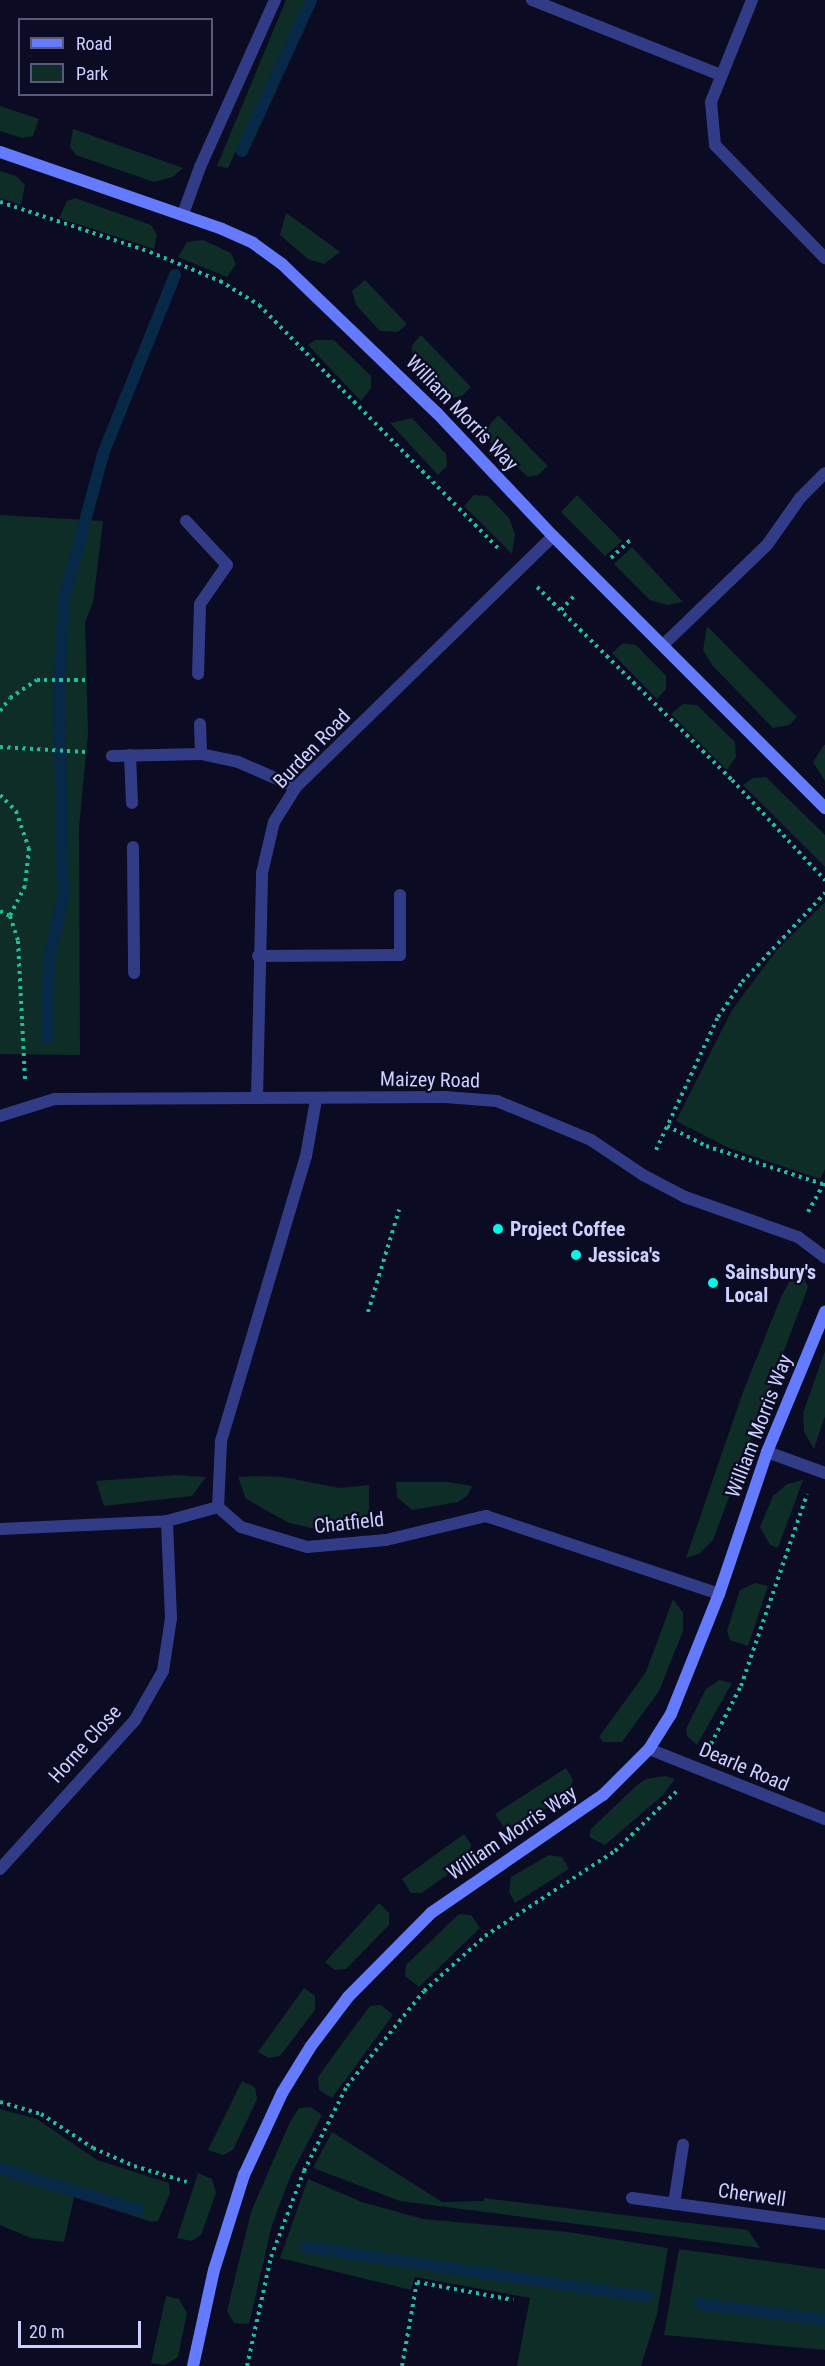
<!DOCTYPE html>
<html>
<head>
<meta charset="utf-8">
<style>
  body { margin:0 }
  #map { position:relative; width:825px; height:2366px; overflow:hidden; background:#0b0b23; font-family:"Roboto Condensed",sans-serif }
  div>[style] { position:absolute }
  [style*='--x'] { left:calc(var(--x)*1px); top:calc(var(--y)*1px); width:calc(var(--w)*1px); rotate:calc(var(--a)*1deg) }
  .green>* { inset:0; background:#0e2d27 }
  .stream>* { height:12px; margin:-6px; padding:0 6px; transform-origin:6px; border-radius:6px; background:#072846 }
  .path>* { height:4px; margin-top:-2px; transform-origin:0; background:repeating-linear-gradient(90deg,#22be9b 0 3px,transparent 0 7.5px) }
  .lane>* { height:12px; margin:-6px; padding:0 6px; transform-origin:6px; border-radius:6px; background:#323c86 }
  .street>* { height:12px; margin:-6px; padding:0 6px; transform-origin:6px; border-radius:6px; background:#323c86 }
  .secondary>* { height:12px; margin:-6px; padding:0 6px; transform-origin:6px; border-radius:6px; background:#647aff }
  .dots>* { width:16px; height:16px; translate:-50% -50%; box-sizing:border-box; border:3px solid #0b0b23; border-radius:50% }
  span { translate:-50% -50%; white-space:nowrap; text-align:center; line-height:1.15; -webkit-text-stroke:4.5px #0b0b23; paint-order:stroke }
  .street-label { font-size:20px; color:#cdd0ff }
  .poi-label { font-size:20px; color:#cdd0ff; font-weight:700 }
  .left { translate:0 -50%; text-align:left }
  .legend { position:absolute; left:18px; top:18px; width:195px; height:78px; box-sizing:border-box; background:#0b0b23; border:2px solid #595a7b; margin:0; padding:8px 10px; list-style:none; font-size:18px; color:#cdd0ff }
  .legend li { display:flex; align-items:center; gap:12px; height:30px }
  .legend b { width:30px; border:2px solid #595a7b }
  .scale { position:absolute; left:18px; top:2321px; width:123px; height:27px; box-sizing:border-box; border:3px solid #cdd0ff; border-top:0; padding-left:8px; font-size:18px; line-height:21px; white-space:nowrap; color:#cdd0ff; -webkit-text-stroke:4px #0b0b23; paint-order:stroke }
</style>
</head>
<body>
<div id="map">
  <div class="green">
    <div style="clip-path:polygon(286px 0,306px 0,228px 168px,217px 166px)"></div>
    <div style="clip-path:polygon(0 106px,39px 119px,33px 136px,22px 138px,0 131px)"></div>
    <div style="clip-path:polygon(73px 129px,183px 168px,173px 177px,154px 182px,76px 155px,70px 147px)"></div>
    <div style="clip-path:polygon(0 171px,16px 176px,25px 185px,21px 205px,0 198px)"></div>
    <div style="clip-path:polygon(75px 198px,151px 225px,157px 234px,154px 249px,59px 218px,67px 201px)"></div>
    <div style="clip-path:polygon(286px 213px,313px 232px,340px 252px,324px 264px,308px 259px,280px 235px)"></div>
    <div style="clip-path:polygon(203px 240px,231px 253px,236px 264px,227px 277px,178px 257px,187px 242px)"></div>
    <div style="clip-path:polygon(365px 280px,407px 324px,398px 332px,380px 331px,356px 305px,352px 291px)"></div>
    <div style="clip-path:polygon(421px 335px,471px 387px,462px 396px,452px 398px,445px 395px,413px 360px,412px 345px)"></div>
    <div style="clip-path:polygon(315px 340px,334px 340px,371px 376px,371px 388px,361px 401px,308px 345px)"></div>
    <div style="clip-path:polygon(498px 415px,548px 466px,538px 475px,528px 477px,488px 440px,488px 427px)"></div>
    <div style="clip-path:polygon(412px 418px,446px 454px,447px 466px,438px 475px,390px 423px)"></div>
    <div style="clip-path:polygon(474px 495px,488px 496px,509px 518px,515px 534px,512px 554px,464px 506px)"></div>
    <div style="clip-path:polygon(577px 495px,622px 541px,605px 556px,561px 512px)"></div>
    <div style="clip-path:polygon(0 515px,103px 521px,93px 603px,85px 622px,88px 734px,79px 827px,80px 1055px,0 1054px)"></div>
    <div style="clip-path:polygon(632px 547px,683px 602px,667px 605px,650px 600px,614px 564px)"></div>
    <div style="clip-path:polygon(707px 626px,797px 717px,789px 725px,773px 728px,712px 665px,703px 650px)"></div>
    <div style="clip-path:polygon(623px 643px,636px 645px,666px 676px,666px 689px,657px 699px,612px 653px)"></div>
    <div style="clip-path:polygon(683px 704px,697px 705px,735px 742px,736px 757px,727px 770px,671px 714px)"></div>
    <div style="clip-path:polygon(824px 745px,825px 745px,825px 781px,813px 762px)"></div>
    <div style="clip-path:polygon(766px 777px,825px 835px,825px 867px,743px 785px,753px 778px)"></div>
    <div style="clip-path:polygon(825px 902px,825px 1169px,820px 1179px,729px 1148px,676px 1121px,732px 1010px,776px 951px)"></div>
    <div style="clip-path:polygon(798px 1265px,808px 1287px,713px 1540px,699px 1554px,686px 1558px,743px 1392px,781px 1297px)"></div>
    <div style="clip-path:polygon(825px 1351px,825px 1416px,814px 1449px,804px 1432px,803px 1413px)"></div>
    <div style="clip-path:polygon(176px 1475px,206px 1477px,192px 1496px,104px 1506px,96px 1481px)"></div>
    <div style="clip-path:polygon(254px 1476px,284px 1477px,339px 1488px,369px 1485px,369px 1512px,359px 1523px,349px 1526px,311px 1528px,289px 1523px,246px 1499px,238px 1477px)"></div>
    <div style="clip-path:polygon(803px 1480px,778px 1548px,770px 1545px,760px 1527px,773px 1496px,787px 1484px)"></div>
    <div style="clip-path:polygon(396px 1482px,449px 1482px,472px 1486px,468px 1495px,458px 1502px,412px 1510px,397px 1497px)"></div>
    <div style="clip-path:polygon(756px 1583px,768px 1586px,748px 1646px,730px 1640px,727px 1631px,740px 1590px)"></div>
    <div style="clip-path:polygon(673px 1599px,683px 1613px,683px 1631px,659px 1691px,622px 1742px,603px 1742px,599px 1737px,646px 1672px)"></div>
    <div style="clip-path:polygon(719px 1680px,732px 1683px,697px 1745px,687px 1736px,686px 1729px,706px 1689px)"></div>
    <div style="clip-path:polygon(566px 1768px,573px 1780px,568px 1795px,512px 1829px,503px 1826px,495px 1814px)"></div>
    <div style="clip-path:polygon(665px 1776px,675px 1779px,663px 1795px,605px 1845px,589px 1837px,591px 1829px,637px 1785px,646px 1779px)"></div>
    <div style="clip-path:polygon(464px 1834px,471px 1844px,469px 1859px,422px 1893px,411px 1893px,402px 1879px)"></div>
    <div style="clip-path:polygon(549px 1855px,562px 1857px,569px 1869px,515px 1903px,509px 1892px,511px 1877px)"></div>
    <div style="clip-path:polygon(379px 1903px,389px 1913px,389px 1925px,346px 1969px,335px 1970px,325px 1962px)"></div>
    <div style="clip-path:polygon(459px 1914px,471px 1915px,480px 1928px,419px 1987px,405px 1976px,406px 1965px)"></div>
    <div style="clip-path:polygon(304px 1988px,315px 1996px,315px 2010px,280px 2056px,269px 2058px,258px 2052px)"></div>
    <div style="clip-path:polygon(381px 2005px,393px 2015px,332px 2098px,319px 2090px,318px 2077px,349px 2034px,370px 2006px)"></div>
    <div style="clip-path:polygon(242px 2081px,255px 2087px,257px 2099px,233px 2150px,223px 2155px,208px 2150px)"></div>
    <div style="clip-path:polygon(311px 2107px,322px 2115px,290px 2177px,272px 2225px,249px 2324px,234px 2323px,227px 2311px,251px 2212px,290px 2122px,299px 2108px)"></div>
    <div style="clip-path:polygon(0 2109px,37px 2119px,97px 2160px,169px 2183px,170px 2193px,158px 2221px,152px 2222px,74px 2197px,64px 2242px,31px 2238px,0 2225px)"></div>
    <div style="clip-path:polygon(332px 2132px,442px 2202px,484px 2201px,484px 2198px,748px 2230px,760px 2248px,400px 2201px,313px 2168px)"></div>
    <div style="clip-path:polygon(198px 2173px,212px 2179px,216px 2193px,201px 2235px,192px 2241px,177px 2238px)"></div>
    <div style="clip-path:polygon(308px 2179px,362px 2202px,423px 2219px,568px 2232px,668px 2248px,657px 2314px,641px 2366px,517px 2366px,530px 2298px,415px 2277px,411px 2290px,280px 2258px)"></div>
    <div style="clip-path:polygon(679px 2249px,825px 2269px,825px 2350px,664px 2335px)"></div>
    <div style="clip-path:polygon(166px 2296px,179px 2299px,187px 2313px,178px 2357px,165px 2365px,151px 2363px)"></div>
  </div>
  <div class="stream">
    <div style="--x:242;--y:151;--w:166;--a:-65.4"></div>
    <div style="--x:47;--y:1038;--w:80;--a:-88.6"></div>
    <div style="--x:49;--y:958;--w:63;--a:-77.1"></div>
    <div style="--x:63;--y:897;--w:206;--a:-91.1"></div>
    <div style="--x:59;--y:691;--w:92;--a:-86.9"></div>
    <div style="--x:64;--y:599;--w:150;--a:-74.9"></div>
    <div style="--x:103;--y:454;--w:193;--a:-68.1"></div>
    <div style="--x:0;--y:2169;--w:144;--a:16.5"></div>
    <div style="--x:306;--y:2247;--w:345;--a:8.3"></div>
    <div style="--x:699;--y:2304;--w:127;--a:7.2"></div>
  </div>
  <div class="path">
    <div style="--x:0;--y:202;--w:158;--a:18.4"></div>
    <div style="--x:150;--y:252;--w:76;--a:22.5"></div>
    <div style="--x:220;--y:281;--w:46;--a:31.6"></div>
    <div style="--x:259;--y:305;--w:344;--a:45.5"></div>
    <div style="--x:611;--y:558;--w:26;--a:-43"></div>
    <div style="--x:537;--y:587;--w:274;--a:44.7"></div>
    <div style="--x:732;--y:780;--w:137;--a:47.1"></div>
    <div style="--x:561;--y:610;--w:21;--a:-47"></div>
    <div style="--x:0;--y:711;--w:16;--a:-52"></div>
    <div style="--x:10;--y:698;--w:32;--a:-34"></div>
    <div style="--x:37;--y:680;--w:50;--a:0"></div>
    <div style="--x:0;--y:747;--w:86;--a:3.3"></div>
    <div style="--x:0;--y:795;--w:23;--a:45"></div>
    <div style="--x:16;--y:811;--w:39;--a:71"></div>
    <div style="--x:29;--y:848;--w:38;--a:96"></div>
    <div style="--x:25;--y:886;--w:34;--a:117"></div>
    <div style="--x:10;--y:916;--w:26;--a:72"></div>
    <div style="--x:18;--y:941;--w:139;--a:87.1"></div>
    <div style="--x:0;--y:911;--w:11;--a:27"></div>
    <div style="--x:667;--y:1126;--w:44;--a:27.1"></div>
    <div style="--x:706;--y:1146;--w:125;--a:18.1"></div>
    <div style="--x:656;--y:1150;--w:147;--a:-65"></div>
    <div style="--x:718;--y:1017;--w:42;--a:-55.6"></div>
    <div style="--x:742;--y:982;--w:122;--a:-47"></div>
    <div style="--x:808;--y:1212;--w:35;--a:-61"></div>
    <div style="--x:368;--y:1312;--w:107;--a:-73.1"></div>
    <div style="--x:711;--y:1744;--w:65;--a:-62.7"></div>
    <div style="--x:741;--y:1686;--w:203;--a:-71"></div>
    <div style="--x:0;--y:2102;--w:43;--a:16.3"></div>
    <div style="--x:41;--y:2114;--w:62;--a:33.2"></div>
    <div style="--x:93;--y:2148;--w:45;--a:23.7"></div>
    <div style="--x:134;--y:2166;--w:55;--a:16.8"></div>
    <div style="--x:247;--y:2366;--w:112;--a:-77.6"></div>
    <div style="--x:271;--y:2257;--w:92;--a:-69"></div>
    <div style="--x:304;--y:2171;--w:95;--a:-63.2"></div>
    <div style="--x:347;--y:2086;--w:122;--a:-51"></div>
    <div style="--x:424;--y:1991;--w:82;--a:-42"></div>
    <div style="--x:485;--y:1936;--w:155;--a:-33.2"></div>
    <div style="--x:615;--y:1851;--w:89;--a:-44.1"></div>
    <div style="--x:402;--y:2366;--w:85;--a:-79.9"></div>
    <div style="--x:417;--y:2282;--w:98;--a:10.6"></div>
  </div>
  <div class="lane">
    <div style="--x:186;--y:521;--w:60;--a:47"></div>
    <div style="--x:227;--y:565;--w:47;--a:124.7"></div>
    <div style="--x:200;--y:604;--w:70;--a:91.6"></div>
    <div style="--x:200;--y:724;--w:30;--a:88"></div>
    <div style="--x:130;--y:755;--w:48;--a:87.6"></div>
    <div style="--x:112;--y:756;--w:89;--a:-1.3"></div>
    <div style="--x:201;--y:754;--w:38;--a:12"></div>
    <div style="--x:238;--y:762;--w:63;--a:23.3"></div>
    <div style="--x:133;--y:847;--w:126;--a:89.5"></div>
    <div style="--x:258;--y:956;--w:142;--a:-0.4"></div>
    <div style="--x:400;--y:955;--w:60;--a:-90"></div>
  </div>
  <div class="street">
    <div style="--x:532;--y:0;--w:202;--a:21.7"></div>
    <div style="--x:752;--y:0;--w:110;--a:111.9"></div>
    <div style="--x:711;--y:102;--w:43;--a:84.7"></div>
    <div style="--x:715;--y:145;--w:158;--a:45.8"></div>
    <div style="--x:183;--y:214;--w:50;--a:-70.1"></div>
    <div style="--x:200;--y:167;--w:183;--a:-65.8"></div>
    <div style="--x:663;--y:645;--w:144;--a:-43.9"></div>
    <div style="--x:767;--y:545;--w:57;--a:-54.9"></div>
    <div style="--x:800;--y:498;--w:35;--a:-45"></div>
    <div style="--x:257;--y:1098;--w:225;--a:-88.7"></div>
    <div style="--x:262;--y:873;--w:52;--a:-76.8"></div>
    <div style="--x:274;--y:822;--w:41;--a:-57.8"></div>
    <div style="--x:296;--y:787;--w:359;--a:-44.3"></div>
    <div style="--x:316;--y:1100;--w:57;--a:100.1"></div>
    <div style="--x:306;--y:1156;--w:298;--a:106.6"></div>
    <div style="--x:221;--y:1442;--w:65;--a:92.6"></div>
    <div style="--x:218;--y:1507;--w:30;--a:41"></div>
    <div style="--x:241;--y:1527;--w:69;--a:16.9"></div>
    <div style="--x:307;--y:1547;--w:79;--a:-5.1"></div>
    <div style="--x:386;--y:1540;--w:103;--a:-13.5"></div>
    <div style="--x:486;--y:1516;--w:246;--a:18.5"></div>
    <div style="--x:0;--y:1116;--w:58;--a:-17.2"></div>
    <div style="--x:55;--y:1099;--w:390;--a:-0.3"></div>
    <div style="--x:445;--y:1097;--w:52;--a:4.4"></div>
    <div style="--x:497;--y:1101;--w:102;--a:22.5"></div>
    <div style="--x:591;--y:1140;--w:63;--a:33.9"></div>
    <div style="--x:643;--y:1175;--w:47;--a:27.6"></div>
    <div style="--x:685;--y:1197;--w:120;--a:19.5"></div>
    <div style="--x:798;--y:1237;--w:34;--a:37"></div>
    <div style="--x:767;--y:1452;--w:62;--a:19.9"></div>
    <div style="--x:0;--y:1529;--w:167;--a:-2.7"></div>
    <div style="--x:167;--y:1521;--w:53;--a:-15.4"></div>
    <div style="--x:649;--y:1749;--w:189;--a:21.7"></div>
    <div style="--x:0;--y:1869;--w:201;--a:-47.8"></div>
    <div style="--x:135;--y:1720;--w:56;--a:-60.3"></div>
    <div style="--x:163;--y:1671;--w:54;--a:-81.4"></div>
    <div style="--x:171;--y:1618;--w:97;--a:-92.4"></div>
    <div style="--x:632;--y:2198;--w:195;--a:7.7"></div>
    <div style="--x:674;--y:2204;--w:60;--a:-81.3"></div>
  </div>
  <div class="secondary">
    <div style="--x:0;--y:152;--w:235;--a:19.1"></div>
    <div style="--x:222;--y:229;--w:34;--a:24"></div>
    <div style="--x:253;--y:243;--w:36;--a:36"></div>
    <div style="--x:282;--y:264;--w:215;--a:43.9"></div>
    <div style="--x:437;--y:413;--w:169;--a:46.7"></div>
    <div style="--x:553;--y:536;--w:385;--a:45"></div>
    <div style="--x:193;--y:2366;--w:98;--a:-77.7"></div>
    <div style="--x:214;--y:2270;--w:100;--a:-72.5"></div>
    <div style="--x:244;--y:2175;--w:90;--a:-65.1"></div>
    <div style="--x:282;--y:2093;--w:55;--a:-58.3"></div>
    <div style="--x:311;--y:2046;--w:61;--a:-52.9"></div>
    <div style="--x:348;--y:1997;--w:118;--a:-45.3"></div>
    <div style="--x:431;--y:1913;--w:209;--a:-34.5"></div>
    <div style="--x:603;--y:1795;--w:65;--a:-45"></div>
    <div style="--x:649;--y:1749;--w:41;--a:-57.8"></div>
    <div style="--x:671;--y:1714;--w:129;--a:-68.2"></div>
    <div style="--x:719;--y:1594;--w:150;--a:-71.3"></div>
    <div style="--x:767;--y:1452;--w:152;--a:-67.5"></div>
  </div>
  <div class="dots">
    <div style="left:498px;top:1229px;background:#00f8e8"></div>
    <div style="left:576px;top:1255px;background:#00f8e8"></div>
    <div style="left:713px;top:1283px;background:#00f8e8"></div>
  </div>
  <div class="street-label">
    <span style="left:462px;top:413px;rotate:46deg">William Morris Way</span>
    <span style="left:312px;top:749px;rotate:-46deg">Burden Road</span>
    <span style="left:430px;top:1080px;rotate:1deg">Maizey Road</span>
    <span style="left:759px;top:1426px;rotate:-69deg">William Morris Way</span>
    <span style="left:349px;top:1523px;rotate:-6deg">Chatfield</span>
    <span style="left:85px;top:1744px;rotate:-48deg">Horne Close</span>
    <span style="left:744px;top:1767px;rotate:23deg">Dearle Road</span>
    <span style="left:512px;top:1833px;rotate:-34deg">William Morris Way</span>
    <span style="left:752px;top:2195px;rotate:8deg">Cherwell</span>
  </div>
  <div class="poi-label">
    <span class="left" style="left:510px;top:1229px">Project Coffee</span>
    <span class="left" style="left:588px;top:1255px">Jessica's</span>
    <span class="left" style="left:725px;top:1284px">Sainsbury's<br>Local</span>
  </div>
  <ul class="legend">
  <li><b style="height:8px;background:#647aff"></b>Road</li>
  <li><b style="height:16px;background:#0e2d27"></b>Park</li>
  </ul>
  <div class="scale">20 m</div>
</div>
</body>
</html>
